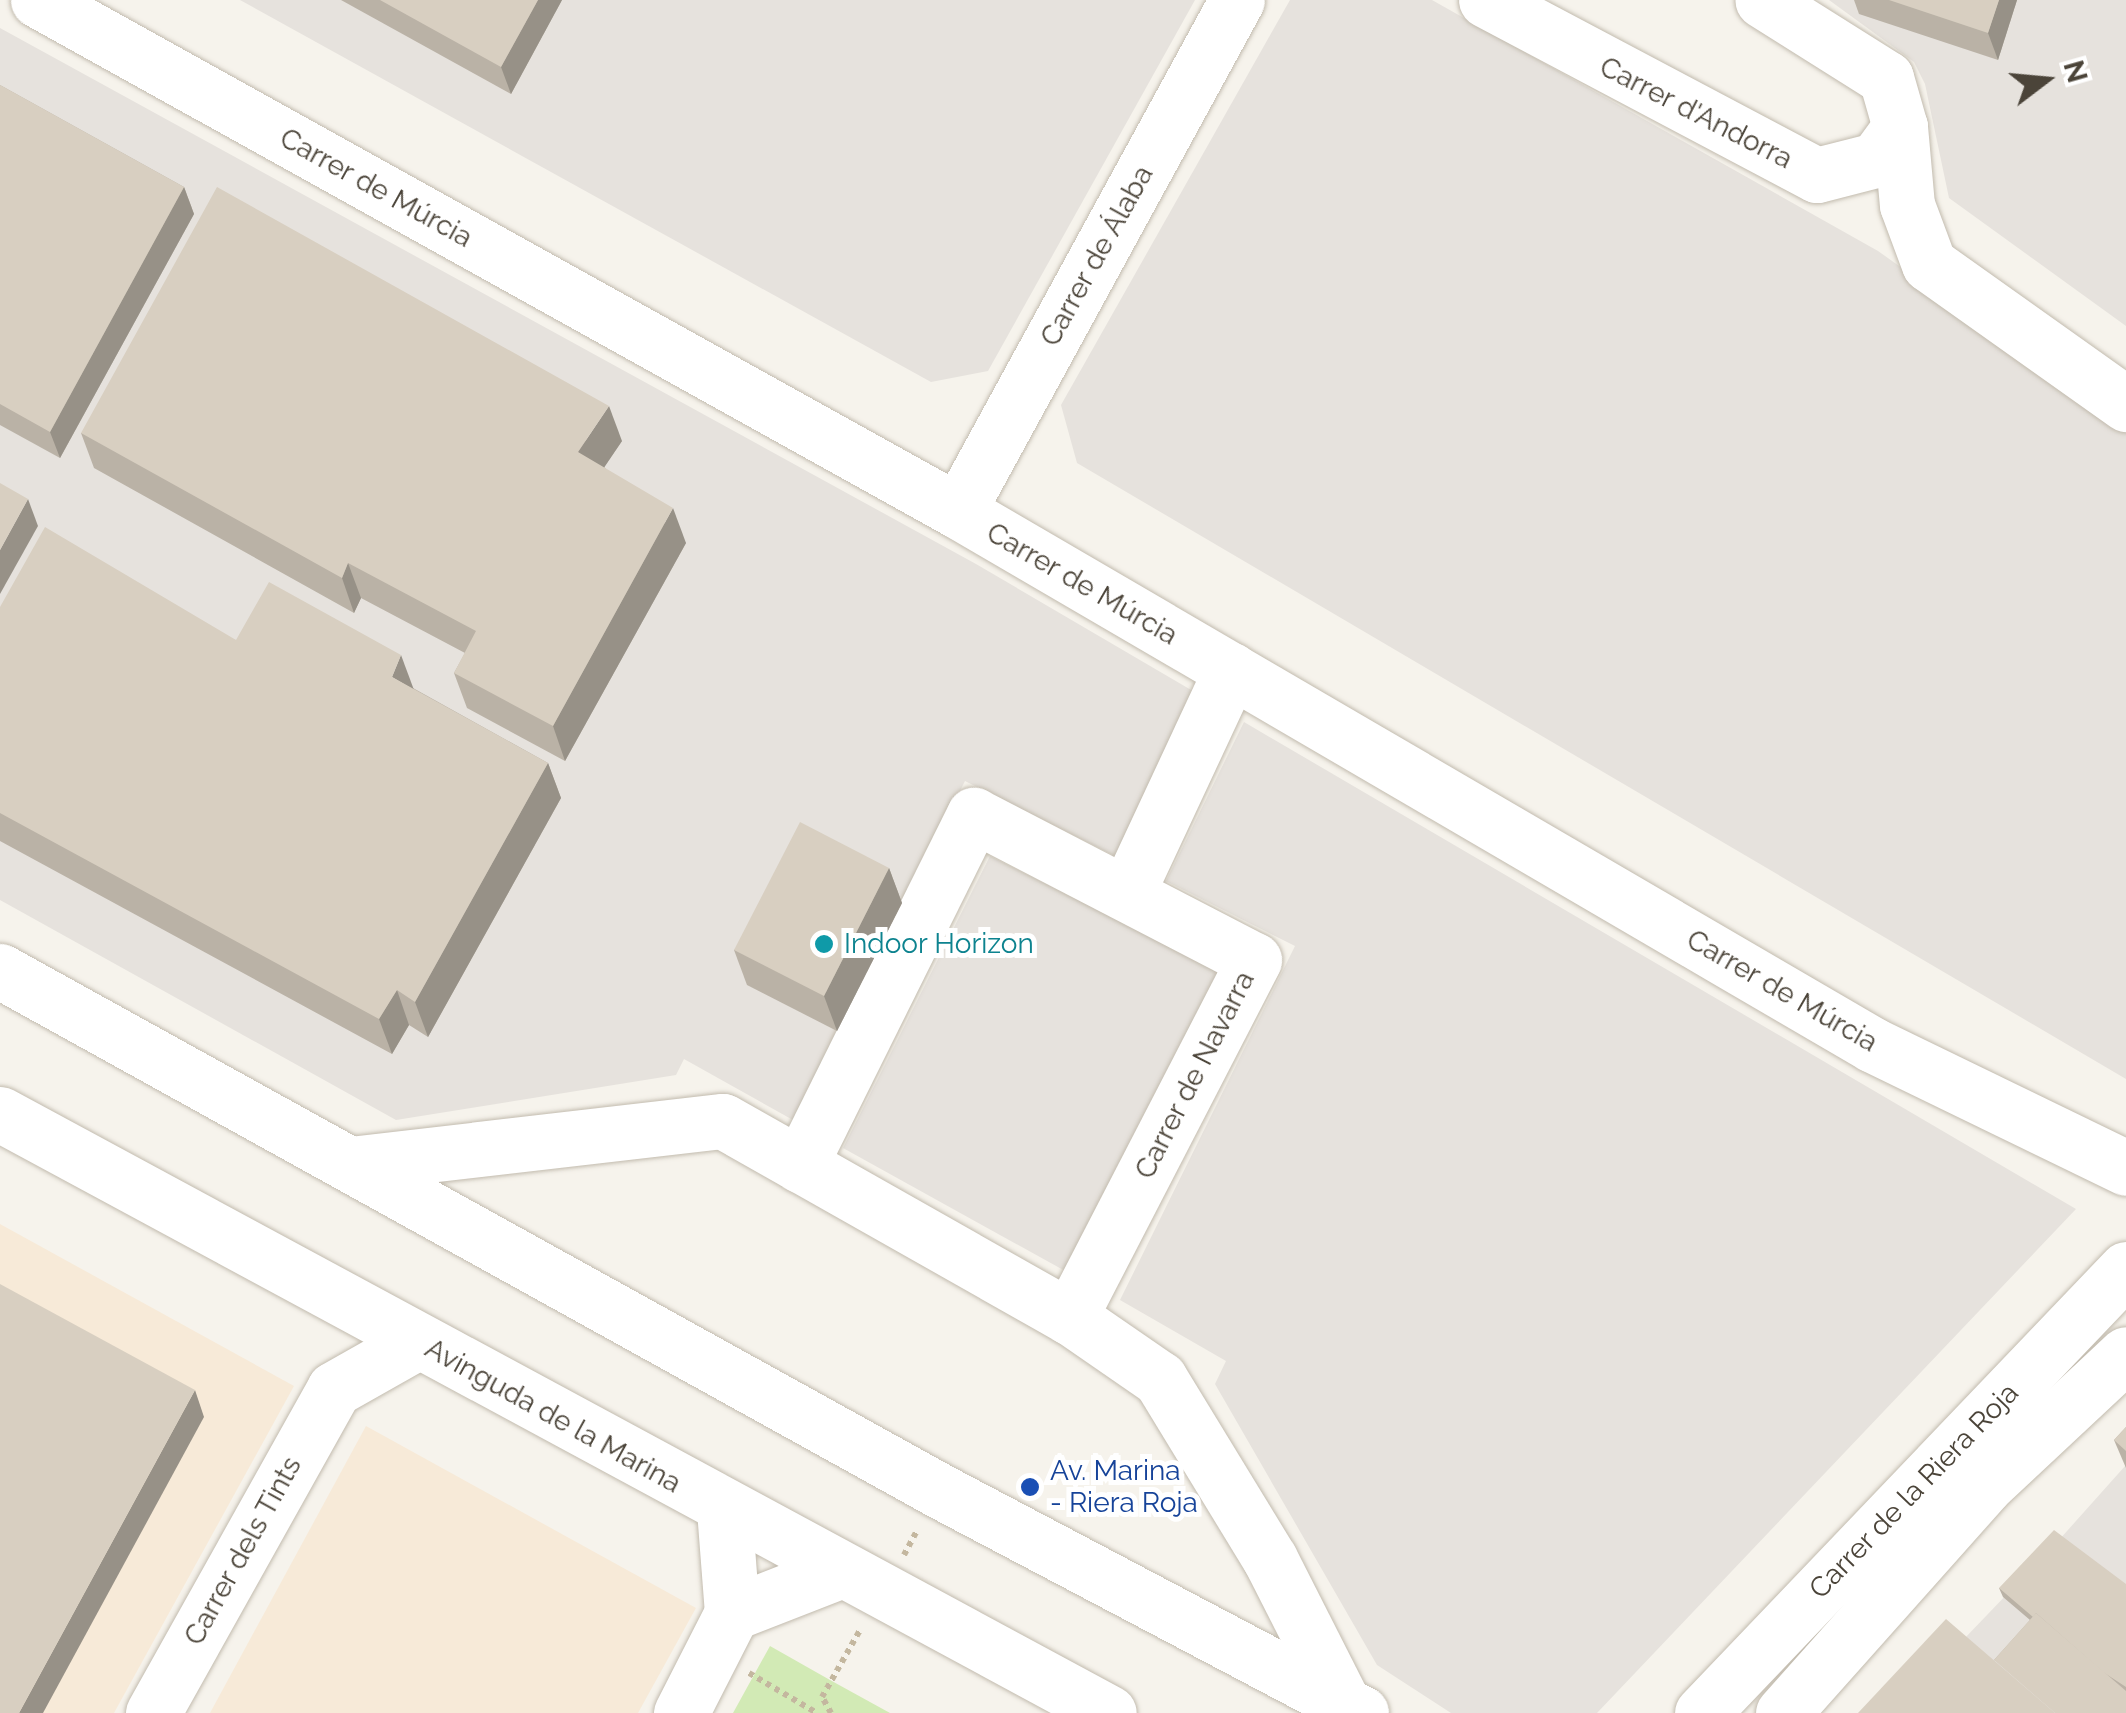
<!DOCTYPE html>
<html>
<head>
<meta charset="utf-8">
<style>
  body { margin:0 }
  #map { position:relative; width:2126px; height:1713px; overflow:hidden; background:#f6f3ec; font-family:Raleway,sans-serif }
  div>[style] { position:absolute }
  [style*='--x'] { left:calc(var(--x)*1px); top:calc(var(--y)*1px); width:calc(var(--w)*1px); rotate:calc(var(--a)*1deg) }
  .commercial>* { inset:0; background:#f7ead8 }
  .industrial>* { inset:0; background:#e6e2dd }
  .green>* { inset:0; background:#d2eab5 }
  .path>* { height:6px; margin-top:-3px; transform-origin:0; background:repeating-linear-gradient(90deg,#c4b79f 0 5px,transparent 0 10px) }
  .roads { filter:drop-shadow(0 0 2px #c2bbae) drop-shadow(0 0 2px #c2bbae) }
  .minor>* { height:55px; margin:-27.5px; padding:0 27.5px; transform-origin:27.5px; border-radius:27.5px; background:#fff }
  .wall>* { inset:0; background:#bab2a6 }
  .shaded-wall>* { inset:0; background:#979187 }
  .building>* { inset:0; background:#d8cfc1 }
  .dots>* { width:28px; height:28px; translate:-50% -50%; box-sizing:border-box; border:5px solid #fff; border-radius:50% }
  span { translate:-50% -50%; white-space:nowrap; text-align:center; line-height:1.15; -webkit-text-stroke:10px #fff; paint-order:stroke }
  .street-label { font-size:28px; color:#4b4439 }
  .culture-label { font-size:28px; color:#0d838f }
  .left { translate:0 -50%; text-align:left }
  .transit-label { font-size:28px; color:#164399 }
  .north { position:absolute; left:1996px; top:30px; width:100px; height:100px; -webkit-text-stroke:8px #fff; paint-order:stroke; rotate:74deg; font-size:28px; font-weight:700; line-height:40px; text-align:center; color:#4b4439 }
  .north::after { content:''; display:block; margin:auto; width:35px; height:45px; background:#4b4439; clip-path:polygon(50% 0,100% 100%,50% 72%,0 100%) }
</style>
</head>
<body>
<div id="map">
  <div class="commercial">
    <div style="clip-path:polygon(0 1224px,294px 1386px,114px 1713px,0 1713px)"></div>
    <div style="clip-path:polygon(366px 1426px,696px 1608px,638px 1713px,210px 1713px)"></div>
  </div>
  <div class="industrial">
    <div style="clip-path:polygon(240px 0,1195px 0,988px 371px,931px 382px)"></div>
    <div style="clip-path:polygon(1290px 0,1432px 0,1878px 251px,2126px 427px,2126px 1079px,1077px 463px,1061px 405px)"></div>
    <div style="clip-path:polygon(1829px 0,2126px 0,2126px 326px,1949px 198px,1925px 84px,1914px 62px)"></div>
    <div style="clip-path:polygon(0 28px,976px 564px,1198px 694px,1117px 857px,965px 781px,793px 1120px,684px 1059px,676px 1075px,396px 1120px,0 900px)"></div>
    <div style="clip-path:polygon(1244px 722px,2076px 1209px,1597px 1713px,1451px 1713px,1377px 1665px,1215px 1384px,1226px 1361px,1120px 1300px,1295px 946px,1166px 881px)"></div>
    <div style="clip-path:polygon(990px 856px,1220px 971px,1067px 1272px,843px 1148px)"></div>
    <div style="clip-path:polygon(2126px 1465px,2126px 1713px,1893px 1713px,2059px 1540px)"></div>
  </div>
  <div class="green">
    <div style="clip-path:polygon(770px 1646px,830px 1680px,890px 1713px,733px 1713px)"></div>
  </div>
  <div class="path">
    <div style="--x:904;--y:1555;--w:27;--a:-62"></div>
    <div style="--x:749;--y:1673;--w:79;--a:30.5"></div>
    <div style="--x:831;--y:1713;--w:18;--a:-119"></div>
    <div style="--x:822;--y:1697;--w:77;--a:-60.4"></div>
  </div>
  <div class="roads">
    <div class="minor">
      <div style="--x:38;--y:0;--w:1052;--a:29.05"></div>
      <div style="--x:958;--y:511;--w:1059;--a:30.27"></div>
      <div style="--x:1873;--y:1045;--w:281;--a:25.9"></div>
      <div style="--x:1486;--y:0;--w:374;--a:27.9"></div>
      <div style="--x:1817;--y:175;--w:61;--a:-14.3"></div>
      <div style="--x:1876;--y:160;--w:41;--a:-54"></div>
      <div style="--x:1900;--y:127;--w:51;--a:-105.9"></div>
      <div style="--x:1886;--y:78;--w:146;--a:-147.8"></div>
      <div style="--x:1900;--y:127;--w:78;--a:84.9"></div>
      <div style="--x:1907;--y:205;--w:63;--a:69.6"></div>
      <div style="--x:1929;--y:264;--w:242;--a:35.4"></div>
      <div style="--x:958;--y:511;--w:582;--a:-61.37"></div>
      <div style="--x:1128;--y:891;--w:244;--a:-65"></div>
      <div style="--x:0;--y:971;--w:1074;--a:28.95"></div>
      <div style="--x:940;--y:1491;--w:476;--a:27.8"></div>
      <div style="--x:0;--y:1114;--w:1260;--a:28.37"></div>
      <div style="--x:350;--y:1164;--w:375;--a:-6.6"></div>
      <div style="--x:723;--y:1121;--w:399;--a:29.5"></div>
      <div style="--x:1070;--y:1317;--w:109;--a:34.6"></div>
      <div style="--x:1160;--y:1379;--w:211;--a:58.6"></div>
      <div style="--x:1270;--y:1559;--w:161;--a:63.1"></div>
      <div style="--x:800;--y:1165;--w:391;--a:-63.6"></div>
      <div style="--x:974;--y:815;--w:315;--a:27.4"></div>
      <div style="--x:1254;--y:960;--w:402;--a:117.3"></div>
      <div style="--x:732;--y:1613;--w:115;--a:-21.4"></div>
      <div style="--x:153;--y:1713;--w:371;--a:-60.8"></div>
      <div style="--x:334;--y:1389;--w:95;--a:-29.5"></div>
      <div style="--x:681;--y:1713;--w:112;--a:-63"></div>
      <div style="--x:732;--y:1613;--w:103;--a:-94.4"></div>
      <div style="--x:1702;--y:1713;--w:614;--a:-46.32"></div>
      <div style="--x:1783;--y:1713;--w:304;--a:-48.3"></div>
      <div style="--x:1985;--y:1486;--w:193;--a:-43.1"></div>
    </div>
  </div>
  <div class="wall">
    <div style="clip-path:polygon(341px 0,562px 0,511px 94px)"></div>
    <div style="clip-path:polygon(1854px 0,2017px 0,1998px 60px,1859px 14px)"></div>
    <div style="clip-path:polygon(0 85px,184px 187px,194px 214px,60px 458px,0 425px)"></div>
    <div style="clip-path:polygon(81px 433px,622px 441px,604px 467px,686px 543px,565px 761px,467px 708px,454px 673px,465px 653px,361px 598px,354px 613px,94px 468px)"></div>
    <div style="clip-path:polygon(0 607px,236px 640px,413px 688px,548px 763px,561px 798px,428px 1037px,409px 1025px,392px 1054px,0 841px)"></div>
    <div style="clip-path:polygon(889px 868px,902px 903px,837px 1031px,747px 985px,734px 950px)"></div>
    <div style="clip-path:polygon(2126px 1427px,2126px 1468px,2114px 1440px)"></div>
    <div style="clip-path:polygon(2126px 1584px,2126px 1713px,1994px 1660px,2030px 1620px,2003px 1597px,1999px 1588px)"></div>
  </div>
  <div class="shaded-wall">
    <div style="clip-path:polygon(538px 0,562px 0,511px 94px,501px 67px)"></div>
    <div style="clip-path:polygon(1999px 0,2017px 0,1998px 60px,1988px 33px)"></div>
    <div style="clip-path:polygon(184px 187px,194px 214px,60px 458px,50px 432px)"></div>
    <div style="clip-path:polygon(609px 406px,622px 441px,591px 487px,578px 452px)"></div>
    <div style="clip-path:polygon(28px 499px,38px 526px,0 594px,0 550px)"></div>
    <div style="clip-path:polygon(673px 508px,686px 543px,565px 761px,553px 726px)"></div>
    <div style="clip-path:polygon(348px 563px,361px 598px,354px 613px,342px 578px)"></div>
    <div style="clip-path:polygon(401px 655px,414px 690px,392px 677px)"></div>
    <div style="clip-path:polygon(548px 763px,561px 798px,428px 1037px,415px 1002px)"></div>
    <div style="clip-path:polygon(889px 868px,902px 903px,837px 1031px,824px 996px)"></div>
    <div style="clip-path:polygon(397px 990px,409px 1025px,392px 1054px,379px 1019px)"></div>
    <div style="clip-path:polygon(195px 1390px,204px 1417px,43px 1713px,19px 1713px)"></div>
  </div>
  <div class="building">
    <div style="clip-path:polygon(380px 0,538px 0,501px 67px)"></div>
    <div style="clip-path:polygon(1889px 0,1999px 0,1988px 33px)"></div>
    <div style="clip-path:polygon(0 85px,184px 187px,50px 432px,0 404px)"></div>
    <div style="clip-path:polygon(217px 187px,609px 406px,578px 452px,673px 508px,553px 726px,454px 673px,476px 631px,348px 563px,342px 578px,81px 433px)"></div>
    <div style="clip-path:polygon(0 483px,28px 499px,0 550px)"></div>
    <div style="clip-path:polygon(45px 527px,236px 640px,269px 582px,401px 655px,392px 677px,548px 763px,415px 1002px,397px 990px,379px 1019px,0 813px,0 607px)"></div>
    <div style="clip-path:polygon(800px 822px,889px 868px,824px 996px,734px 950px)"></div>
    <div style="clip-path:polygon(0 1284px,195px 1390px,19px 1713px,0 1713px)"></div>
    <div style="clip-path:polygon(2126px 1427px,2126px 1451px,2114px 1440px)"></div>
    <div style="clip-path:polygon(2054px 1530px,2126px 1584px,2126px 1687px,2103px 1672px,2036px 1613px,2033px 1617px,1999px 1588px)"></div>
    <div style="clip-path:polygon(2036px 1613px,2126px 1691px,2126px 1713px,2055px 1713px,1994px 1660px)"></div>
    <div style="clip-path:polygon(1946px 1619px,2055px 1713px,1858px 1713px)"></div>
  </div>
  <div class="dots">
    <div style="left:824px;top:944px;background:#0f9aa8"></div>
    <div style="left:1030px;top:1487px;background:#1a4fb4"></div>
  </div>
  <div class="street-label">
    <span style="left:1696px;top:113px;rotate:27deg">Carrer d'Andorra</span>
    <span style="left:376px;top:188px;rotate:29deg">Carrer de Múrcia</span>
    <span style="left:1097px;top:256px;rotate:-61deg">Carrer de Álaba</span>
    <span style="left:1082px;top:584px;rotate:30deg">Carrer de Múrcia</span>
    <span style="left:1782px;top:991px;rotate:30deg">Carrer de Múrcia</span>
    <span style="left:1195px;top:1075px;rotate:-63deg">Carrer de Navarra</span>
    <span style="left:553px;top:1416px;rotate:29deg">Avinguda de la Marina</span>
    <span style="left:1914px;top:1491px;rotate:-46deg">Carrer de la Riera Roja</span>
    <span style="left:243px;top:1551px;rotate:-61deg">Carrer dels Tints</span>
  </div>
  <div class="culture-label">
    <span class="left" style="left:844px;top:944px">Indoor Horizon</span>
  </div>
  <div class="transit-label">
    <span class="left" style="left:1050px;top:1487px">Av. Marina<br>- Riera Roja</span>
  </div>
  <div class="north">N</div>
</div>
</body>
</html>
